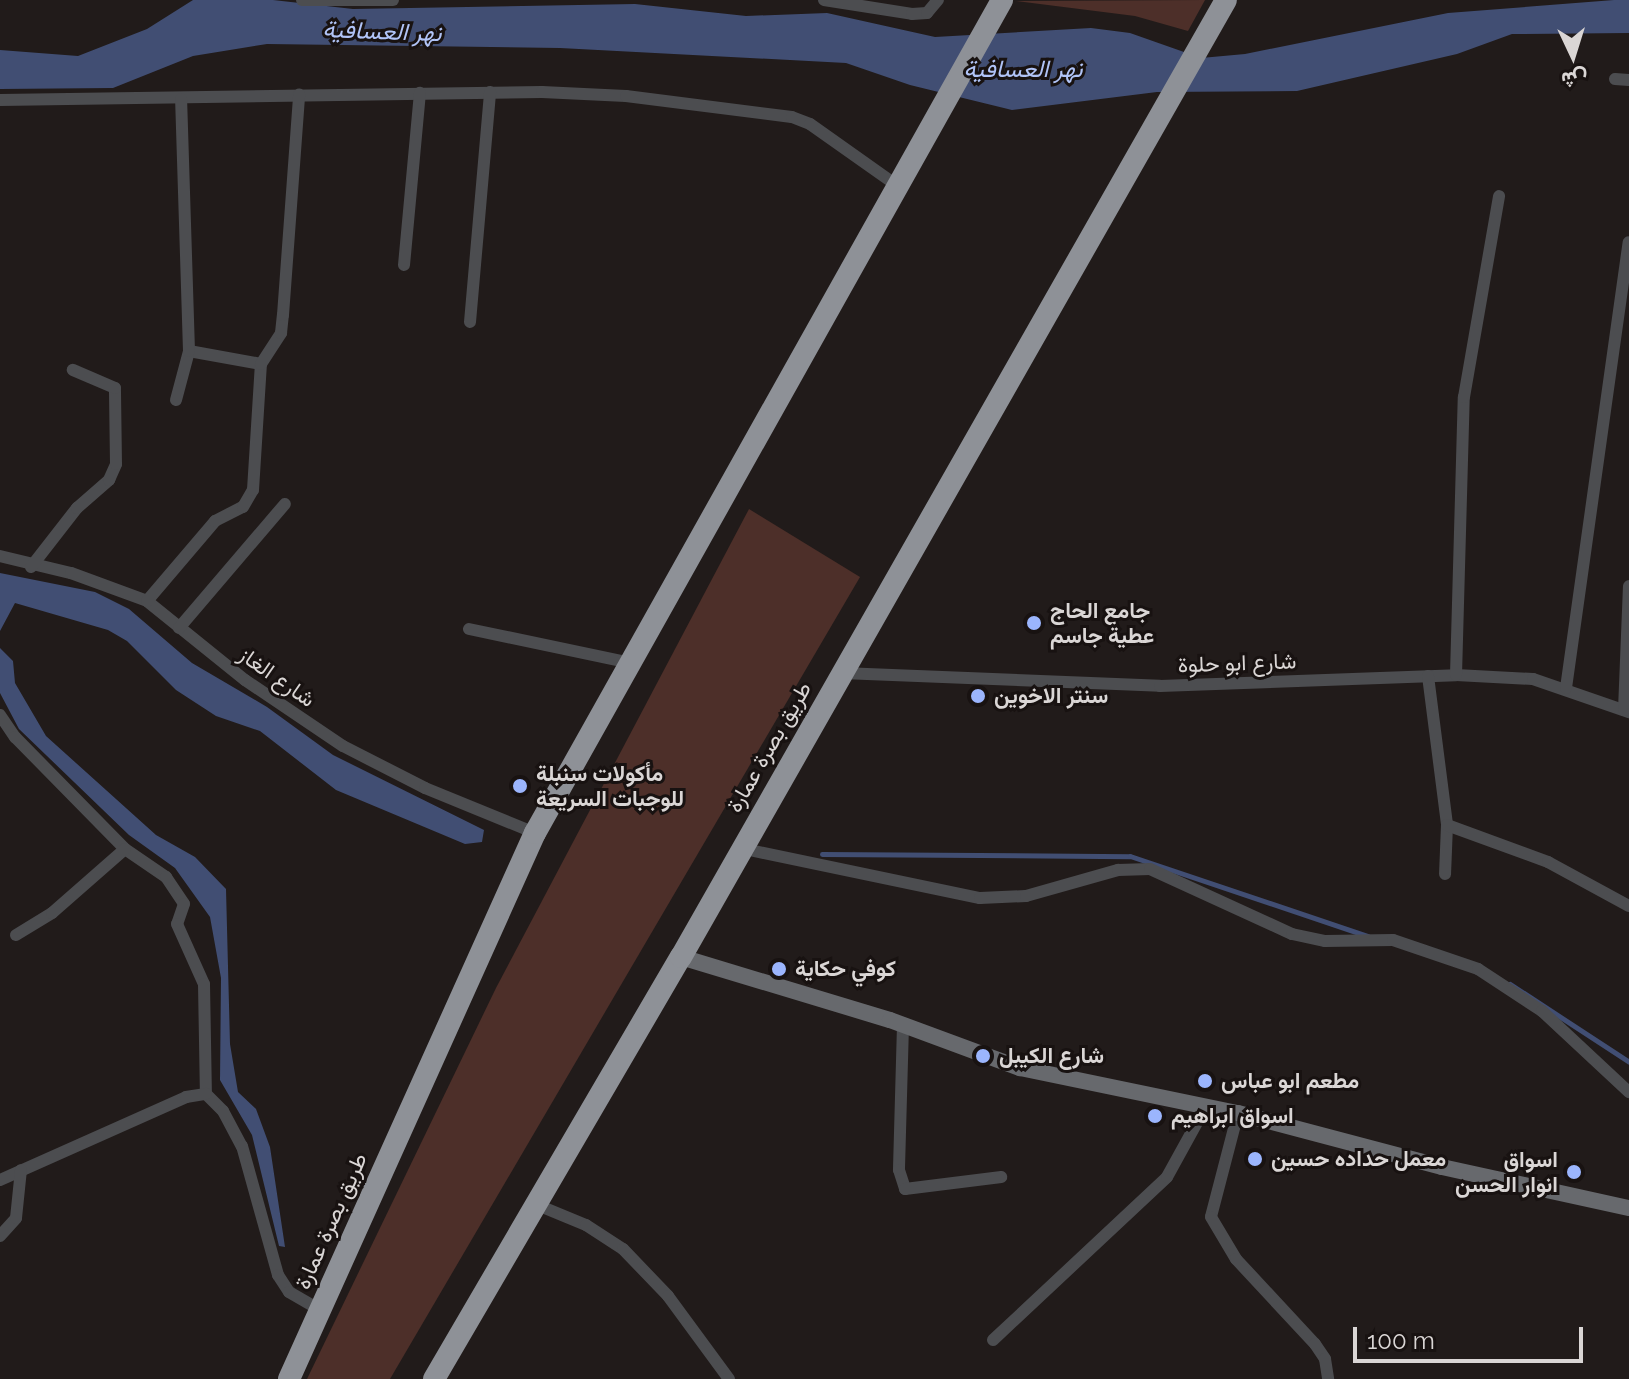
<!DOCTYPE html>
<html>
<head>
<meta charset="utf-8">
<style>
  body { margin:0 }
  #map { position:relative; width:1629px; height:1379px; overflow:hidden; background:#211b1a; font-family:Raleway,Vazirmatn,sans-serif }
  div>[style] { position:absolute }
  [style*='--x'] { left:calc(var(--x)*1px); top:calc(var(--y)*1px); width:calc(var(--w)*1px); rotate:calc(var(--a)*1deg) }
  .green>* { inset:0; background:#4d2f29 }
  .water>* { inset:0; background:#414e73 }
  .stream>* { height:5px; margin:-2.5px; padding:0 2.5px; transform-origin:2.5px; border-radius:2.5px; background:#414e73 }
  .street>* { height:12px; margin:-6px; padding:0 6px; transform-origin:6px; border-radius:6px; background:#4c4d50 }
  .secondary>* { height:16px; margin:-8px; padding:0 8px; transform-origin:8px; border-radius:8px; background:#67696d }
  .highway>* { height:22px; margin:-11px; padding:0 11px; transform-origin:11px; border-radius:11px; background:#8e9197 }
  .dots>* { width:22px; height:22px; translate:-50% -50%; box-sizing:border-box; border:4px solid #181211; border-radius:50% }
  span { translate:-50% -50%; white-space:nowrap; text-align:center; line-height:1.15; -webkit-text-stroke:6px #181211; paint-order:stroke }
  .poi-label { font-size:22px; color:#dad6d5; font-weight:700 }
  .left { translate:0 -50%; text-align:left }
  .right { translate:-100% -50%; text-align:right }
  .street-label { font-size:22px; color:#dad6d5 }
  .water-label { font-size:24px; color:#b1c4f7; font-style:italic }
  .north { position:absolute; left:1533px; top:16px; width:80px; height:80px; -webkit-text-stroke:6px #181211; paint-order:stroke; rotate:176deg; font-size:22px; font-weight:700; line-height:32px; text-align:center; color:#dad6d5 }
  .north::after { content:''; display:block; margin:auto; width:28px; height:36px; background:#dad6d5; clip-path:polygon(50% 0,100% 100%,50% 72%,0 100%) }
  .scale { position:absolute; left:1353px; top:1327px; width:230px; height:36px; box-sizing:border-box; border:4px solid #dad6d5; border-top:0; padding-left:10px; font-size:24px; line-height:28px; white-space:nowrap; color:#dad6d5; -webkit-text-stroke:6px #181211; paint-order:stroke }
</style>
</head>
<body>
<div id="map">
  <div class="green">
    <div style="clip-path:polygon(1205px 0,1188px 31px,1135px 16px,1016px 1px)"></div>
    <div style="clip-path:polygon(749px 509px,860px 577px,390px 1379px,307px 1379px,496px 988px)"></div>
  </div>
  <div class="water">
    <div style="clip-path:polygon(193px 0,273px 0,353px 9px,635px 4px,746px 16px,827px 13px,935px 37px,1091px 28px,1130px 33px,1201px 58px,1245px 54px,1448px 13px,1614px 0,1629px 0,1629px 33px,1512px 34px,1457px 54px,1297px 91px,1157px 92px,1012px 110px,910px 85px,846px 63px,560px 48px,267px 44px,193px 56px,113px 88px,0 89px,0 50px,78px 56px,147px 29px)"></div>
    <div style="clip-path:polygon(0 573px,95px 592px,129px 609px,192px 663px,267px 707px,333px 755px,484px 830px,482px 842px,465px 844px,336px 790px,260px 731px,216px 716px,176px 690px,127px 641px,108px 630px,15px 603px,0 631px)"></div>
    <div style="clip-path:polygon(0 648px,13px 661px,15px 683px,46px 736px,156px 835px,195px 857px,226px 889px,230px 1044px,238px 1092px,256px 1109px,270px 1147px,285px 1247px,279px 1246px,252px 1135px,220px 1080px,221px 978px,210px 917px,175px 868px,129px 835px,19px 729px,0 693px)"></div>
  </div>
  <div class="stream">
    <div style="--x:822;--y:854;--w:308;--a:0.4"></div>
    <div style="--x:1130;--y:856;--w:251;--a:18.6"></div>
    <div style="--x:1510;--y:984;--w:142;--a:33.2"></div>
  </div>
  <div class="street">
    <div style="--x:302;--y:0;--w:91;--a:0"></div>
    <div style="--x:824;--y:0;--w:89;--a:9"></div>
    <div style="--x:912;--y:14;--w:15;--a:-4"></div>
    <div style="--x:927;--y:13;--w:17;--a:-50"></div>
    <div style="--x:1615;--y:79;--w:14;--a:4"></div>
    <div style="--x:0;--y:100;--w:542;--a:-0.85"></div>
    <div style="--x:542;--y:92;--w:84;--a:2.7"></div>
    <div style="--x:626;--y:96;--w:167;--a:7.2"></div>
    <div style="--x:792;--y:117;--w:19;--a:21"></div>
    <div style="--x:810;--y:124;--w:105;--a:35.3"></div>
    <div style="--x:404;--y:265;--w:173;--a:-84.7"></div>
    <div style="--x:470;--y:322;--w:231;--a:-85"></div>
    <div style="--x:189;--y:351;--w:73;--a:10.2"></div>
    <div style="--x:176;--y:400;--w:51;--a:-75.1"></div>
    <div style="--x:189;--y:351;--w:252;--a:-91.8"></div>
    <div style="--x:0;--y:556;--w:73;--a:13.5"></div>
    <div style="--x:71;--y:573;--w:81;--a:20.2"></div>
    <div style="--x:147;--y:601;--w:126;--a:38.9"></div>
    <div style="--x:245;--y:680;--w:118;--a:34"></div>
    <div style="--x:343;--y:746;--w:92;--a:27.1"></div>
    <div style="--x:425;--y:788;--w:119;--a:22.2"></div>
    <div style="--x:31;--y:567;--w:75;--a:-52.1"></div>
    <div style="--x:77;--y:508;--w:43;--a:-41.2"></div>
    <div style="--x:109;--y:480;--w:17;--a:-66"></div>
    <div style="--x:116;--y:464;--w:76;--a:-90.8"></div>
    <div style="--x:115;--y:388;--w:46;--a:-156.8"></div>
    <div style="--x:147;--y:601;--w:105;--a:-49.6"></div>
    <div style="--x:215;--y:521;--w:31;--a:-27"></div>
    <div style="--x:243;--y:507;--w:20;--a:-60"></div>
    <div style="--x:253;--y:490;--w:126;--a:-86.4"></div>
    <div style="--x:261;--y:364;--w:37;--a:-57"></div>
    <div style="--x:281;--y:333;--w:18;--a:-84"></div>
    <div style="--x:283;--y:315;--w:221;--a:-85.8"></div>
    <div style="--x:179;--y:628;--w:163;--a:-49.5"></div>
    <div style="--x:469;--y:629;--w:160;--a:11.9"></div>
    <div style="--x:842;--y:673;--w:318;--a:2.3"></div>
    <div style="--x:1160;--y:686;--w:296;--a:-2.1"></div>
    <div style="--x:1456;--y:675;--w:77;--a:3"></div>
    <div style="--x:1533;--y:679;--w:102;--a:19"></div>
    <div style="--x:1456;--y:675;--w:278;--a:-88.4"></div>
    <div style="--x:1464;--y:397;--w:204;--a:-80.1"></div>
    <div style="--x:1428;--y:676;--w:150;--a:82.7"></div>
    <div style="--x:1447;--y:825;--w:49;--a:92.3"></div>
    <div style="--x:1566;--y:688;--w:450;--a:-82"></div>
    <div style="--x:1624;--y:710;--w:124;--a:-87.7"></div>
    <div style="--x:0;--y:715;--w:27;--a:56"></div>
    <div style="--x:15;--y:737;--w:157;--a:45.5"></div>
    <div style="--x:125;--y:849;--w:50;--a:34.3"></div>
    <div style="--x:166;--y:877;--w:32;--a:56"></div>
    <div style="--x:184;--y:904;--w:21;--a:109"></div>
    <div style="--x:177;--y:924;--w:66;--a:65.8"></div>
    <div style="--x:204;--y:984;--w:110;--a:89"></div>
    <div style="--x:206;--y:1094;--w:24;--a:45"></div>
    <div style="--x:223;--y:1111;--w:40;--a:62"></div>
    <div style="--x:242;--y:1146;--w:134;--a:74.4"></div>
    <div style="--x:278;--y:1275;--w:20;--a:57"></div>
    <div style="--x:289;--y:1292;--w:34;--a:30"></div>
    <div style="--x:1447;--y:825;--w:108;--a:20.1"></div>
    <div style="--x:1548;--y:862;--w:92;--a:28.5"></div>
    <div style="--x:740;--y:848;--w:245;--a:11.8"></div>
    <div style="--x:980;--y:898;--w:46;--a:-2.5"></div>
    <div style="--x:1026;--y:896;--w:96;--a:-15.8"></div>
    <div style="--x:1118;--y:870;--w:32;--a:-2"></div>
    <div style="--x:1150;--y:869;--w:156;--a:24.6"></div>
    <div style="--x:1292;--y:934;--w:34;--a:12"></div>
    <div style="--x:1325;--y:941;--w:68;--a:-0.8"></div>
    <div style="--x:1393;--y:940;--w:90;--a:18.8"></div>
    <div style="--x:1478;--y:969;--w:77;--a:33.3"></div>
    <div style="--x:1542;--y:1011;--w:119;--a:43"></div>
    <div style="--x:16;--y:935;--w:42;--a:-31.4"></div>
    <div style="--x:52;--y:913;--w:97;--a:-41.2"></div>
    <div style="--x:903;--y:1025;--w:145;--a:91.6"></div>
    <div style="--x:899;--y:1170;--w:20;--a:72"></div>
    <div style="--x:905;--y:1189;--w:97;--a:-7.1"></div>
    <div style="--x:1238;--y:1113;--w:107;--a:104.6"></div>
    <div style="--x:1211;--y:1217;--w:49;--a:59.2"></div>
    <div style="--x:1236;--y:1259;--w:116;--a:47.1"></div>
    <div style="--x:1315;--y:1344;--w:18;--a:56"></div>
    <div style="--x:1325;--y:1359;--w:20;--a:81"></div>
    <div style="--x:0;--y:1180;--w:204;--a:-24"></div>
    <div style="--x:186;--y:1097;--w:20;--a:-9"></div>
    <div style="--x:535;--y:1204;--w:55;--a:22.4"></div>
    <div style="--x:586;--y:1225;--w:44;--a:33"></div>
    <div style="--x:623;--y:1249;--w:65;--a:46.2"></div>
    <div style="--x:668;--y:1296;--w:103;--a:53.7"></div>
    <div style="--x:0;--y:1236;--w:24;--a:-48"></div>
    <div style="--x:16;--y:1218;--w:48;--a:-84.1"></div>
    <div style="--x:993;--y:1340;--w:238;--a:-43.1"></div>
    <div style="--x:1167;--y:1177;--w:81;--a:-61.2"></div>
  </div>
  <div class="secondary">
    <div style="--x:681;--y:957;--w:218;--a:16.8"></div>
    <div style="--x:890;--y:1020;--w:139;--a:20.3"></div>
    <div style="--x:1020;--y:1068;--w:223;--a:11.7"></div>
    <div style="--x:1238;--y:1113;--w:211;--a:14.8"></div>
    <div style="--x:1442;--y:1167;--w:191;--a:12.4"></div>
  </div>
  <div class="highway">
    <div style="--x:289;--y:1379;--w:599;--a:-65.75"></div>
    <div style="--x:535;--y:833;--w:955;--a:-60.72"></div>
    <div style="--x:434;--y:1379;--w:489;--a:-59.7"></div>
    <div style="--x:681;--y:957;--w:1101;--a:-60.34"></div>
  </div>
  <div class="dots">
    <div style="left:1034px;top:623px;background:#9bb5fd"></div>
    <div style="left:978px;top:696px;background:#9bb5fd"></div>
    <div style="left:520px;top:786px;background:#9bb5fd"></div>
    <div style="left:779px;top:969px;background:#9bb5fd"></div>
    <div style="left:983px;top:1056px;background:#9bb5fd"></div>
    <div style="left:1205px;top:1081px;background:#9bb5fd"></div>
    <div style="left:1155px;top:1116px;background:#9bb5fd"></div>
    <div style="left:1255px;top:1159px;background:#9bb5fd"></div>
    <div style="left:1574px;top:1172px;background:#9bb5fd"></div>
  </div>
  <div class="poi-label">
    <span class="left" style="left:1050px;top:623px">جامع الحاج<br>عطية جاسم</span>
    <span class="left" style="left:994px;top:696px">سنتر الاخوين</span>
    <span class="left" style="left:536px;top:786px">مأكولات سنبلة<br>للوجبات السريعة</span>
    <span class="left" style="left:795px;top:969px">كوفي حكاية</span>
    <span class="left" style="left:999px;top:1056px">شارع الكيبل</span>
    <span class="left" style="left:1221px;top:1081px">مطعم ابو عباس</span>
    <span class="left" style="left:1171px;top:1116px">اسواق ابراهيم</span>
    <span class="left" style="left:1271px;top:1159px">معمل حداده حسين</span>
    <span class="right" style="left:1558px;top:1172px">اسواق<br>انوار الحسن</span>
  </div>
  <div class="street-label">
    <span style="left:1237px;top:663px;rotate:-2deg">شارع ابو حلوة</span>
    <span style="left:277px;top:677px;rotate:35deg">شارع الغاز</span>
    <span style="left:769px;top:747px;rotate:-60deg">طريق بصرة عمارة</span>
    <span style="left:331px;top:1221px;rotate:-66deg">طريق بصرة عمارة</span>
  </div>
  <div class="water-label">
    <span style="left:382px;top:31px;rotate:2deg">نهر العسافية</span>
    <span style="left:1023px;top:69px">نهر العسافية</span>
  </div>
  <div class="north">ش</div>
  <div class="scale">100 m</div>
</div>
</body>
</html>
